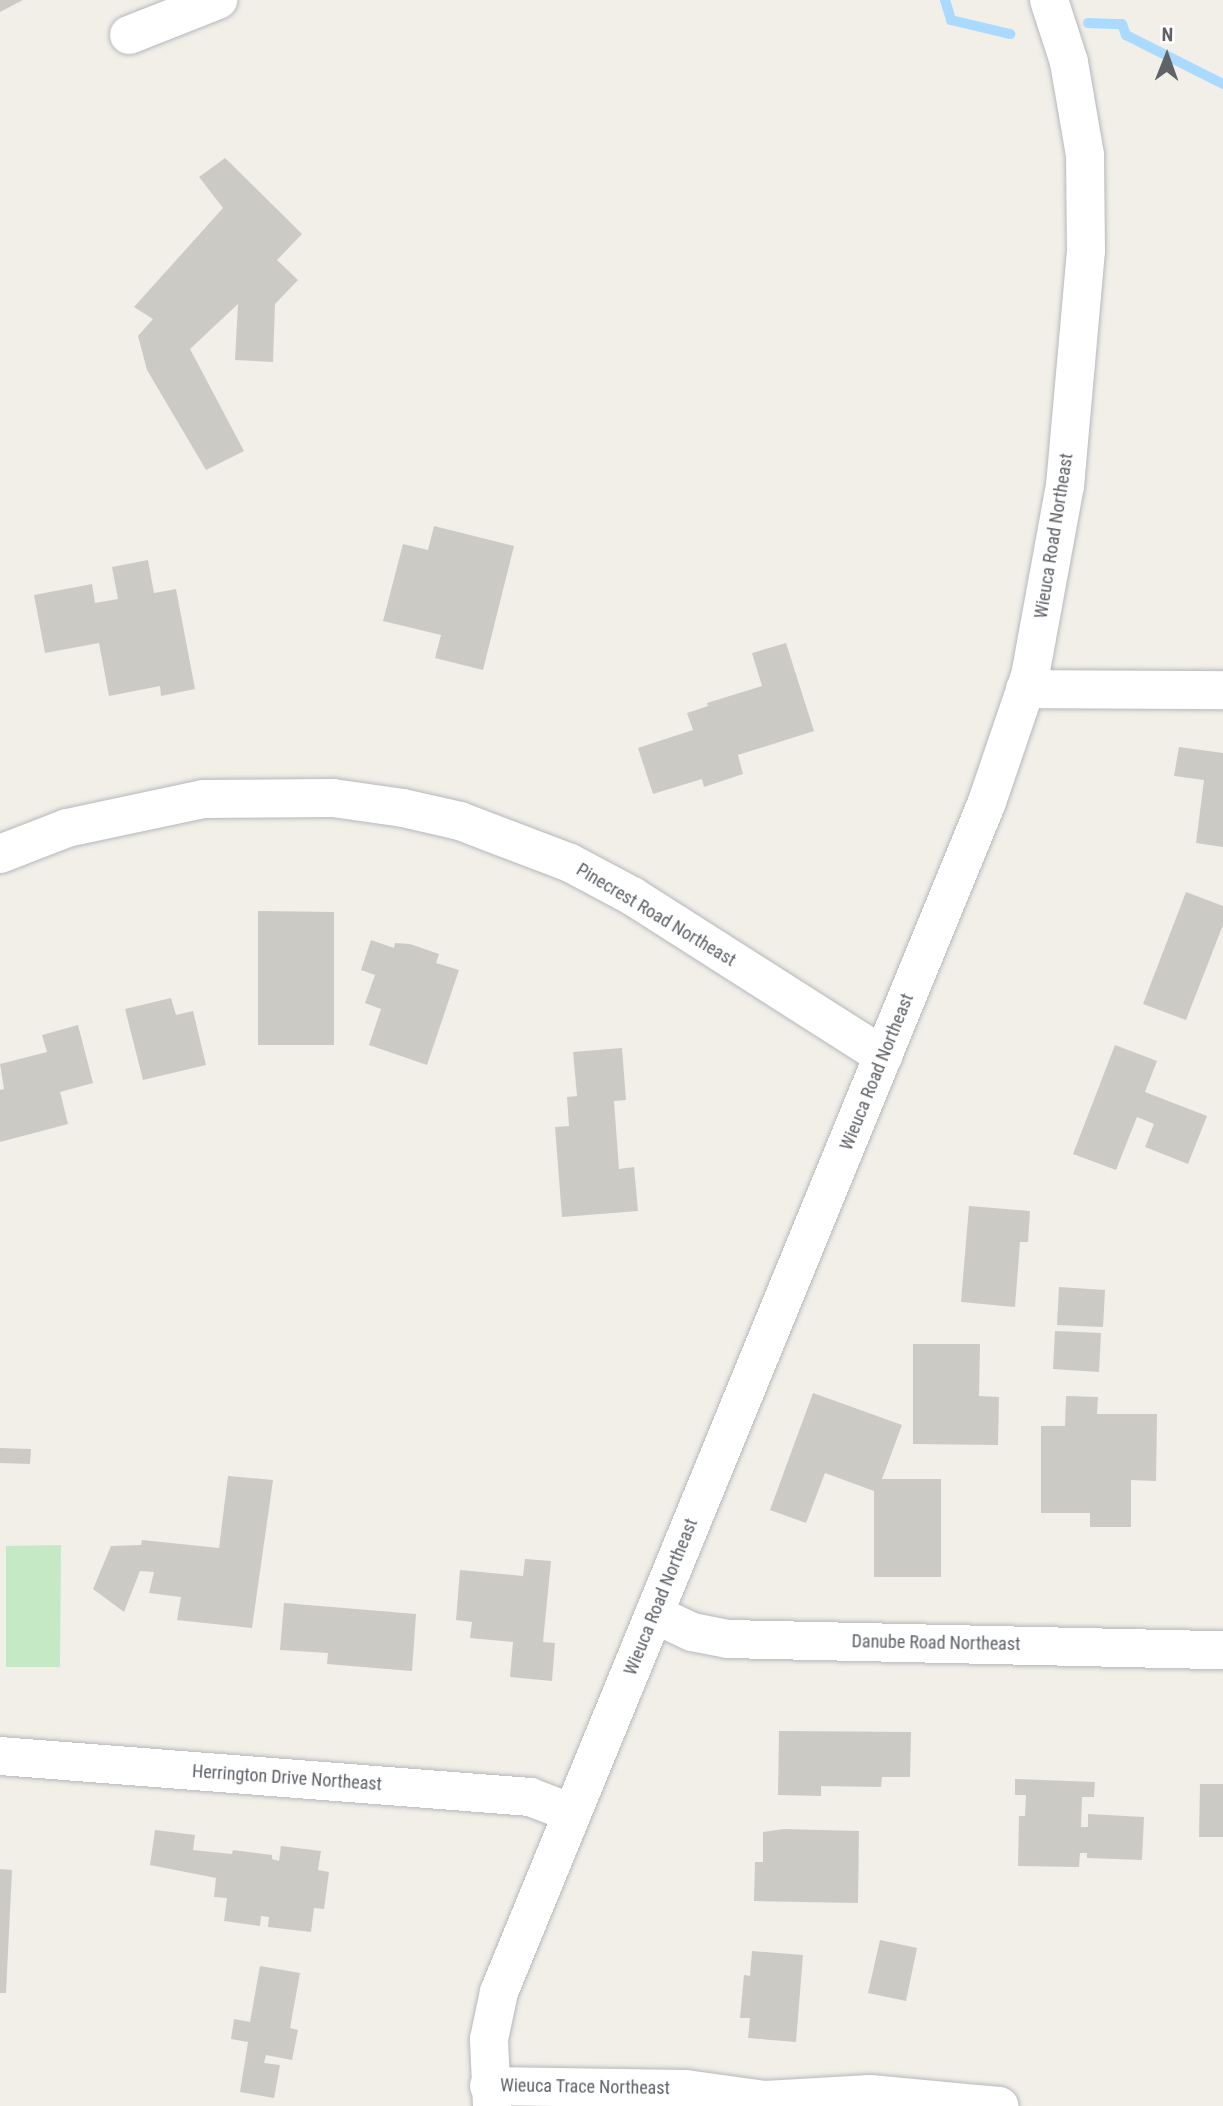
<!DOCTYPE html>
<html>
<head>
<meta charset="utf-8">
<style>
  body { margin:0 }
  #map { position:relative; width:1223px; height:2106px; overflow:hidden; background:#f1efe8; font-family:"Roboto Condensed",sans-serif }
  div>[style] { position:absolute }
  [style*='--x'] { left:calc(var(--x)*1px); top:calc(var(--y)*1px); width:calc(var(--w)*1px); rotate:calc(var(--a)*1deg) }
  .green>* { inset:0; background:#c5e8c5 }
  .stream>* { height:10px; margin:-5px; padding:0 5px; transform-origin:5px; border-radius:5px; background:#aadaff }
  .building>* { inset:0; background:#cccac5 }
  .roads { filter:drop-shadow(0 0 2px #b5b8bc) drop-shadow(0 0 2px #b5b8bc) }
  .minor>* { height:38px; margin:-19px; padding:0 19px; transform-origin:19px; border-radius:19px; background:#fff }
  .tertiary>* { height:38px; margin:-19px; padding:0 19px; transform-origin:19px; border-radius:19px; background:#fff }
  span { translate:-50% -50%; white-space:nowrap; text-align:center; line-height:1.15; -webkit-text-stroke:5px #fff; paint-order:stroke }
  .street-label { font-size:18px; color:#5f6368 }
  .north { position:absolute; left:1132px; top:21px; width:70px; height:70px; -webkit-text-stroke:5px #fff; paint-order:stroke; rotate:1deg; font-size:19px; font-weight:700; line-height:28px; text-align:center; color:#5f6368 }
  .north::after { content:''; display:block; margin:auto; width:24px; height:32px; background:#5f6368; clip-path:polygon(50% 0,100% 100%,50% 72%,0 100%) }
</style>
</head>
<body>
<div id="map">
  <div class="green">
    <div style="clip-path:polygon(61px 1545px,60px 1667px,6px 1667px,6px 1546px)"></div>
  </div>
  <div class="stream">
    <div style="--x:945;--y:0;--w:21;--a:73"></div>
    <div style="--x:951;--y:20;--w:61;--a:13.3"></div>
    <div style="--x:1088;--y:23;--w:34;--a:2"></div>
    <div style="--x:1122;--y:24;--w:12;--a:70"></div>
    <div style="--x:1126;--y:35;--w:109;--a:26.8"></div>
  </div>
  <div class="building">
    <div style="clip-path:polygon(0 0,23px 0,0 12px)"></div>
    <div style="clip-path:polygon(225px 158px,302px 234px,277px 260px,298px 280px,275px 304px,273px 362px,235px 360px,238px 304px,190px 349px,244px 451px,206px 470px,147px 370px,138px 336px,153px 319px,134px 307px,223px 208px,199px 177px)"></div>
    <div style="clip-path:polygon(434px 526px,514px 546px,483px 670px,435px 658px,441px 635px,383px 621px,403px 544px,428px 550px)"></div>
    <div style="clip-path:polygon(148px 560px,154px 593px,176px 589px,195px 689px,161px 696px,160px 686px,109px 696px,99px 643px,45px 653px,34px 595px,92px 584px,95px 603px,118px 599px,112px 567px)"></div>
    <div style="clip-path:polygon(786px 643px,814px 731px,738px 755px,743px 774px,704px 787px,702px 779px,653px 794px,638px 748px,693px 730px,687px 713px,708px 706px,707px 703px,762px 686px,752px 653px)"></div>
    <div style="clip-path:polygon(1179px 747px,1223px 753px,1223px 847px,1196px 843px,1204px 780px,1174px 776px)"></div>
    <div style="clip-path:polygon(1186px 892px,1223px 906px,1223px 925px,1186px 1020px,1143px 1004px)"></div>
    <div style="clip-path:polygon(258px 911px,334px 912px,334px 1045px,258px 1045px)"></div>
    <div style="clip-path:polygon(371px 940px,394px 948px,395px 943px,410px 944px,439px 954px,436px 963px,459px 970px,427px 1065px,369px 1045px,381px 1009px,365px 1003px,375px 975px,361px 970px)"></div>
    <div style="clip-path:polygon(171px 998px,176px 1015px,193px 1011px,206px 1065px,143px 1080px,125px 1009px)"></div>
    <div style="clip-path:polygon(78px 1025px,93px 1083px,60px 1092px,68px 1124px,0 1142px,0 1090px,4px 1089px,0 1064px,47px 1052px,42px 1035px)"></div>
    <div style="clip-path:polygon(1115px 1045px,1157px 1061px,1145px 1092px,1207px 1116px,1188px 1164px,1145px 1147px,1154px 1124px,1137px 1117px,1116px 1170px,1073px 1154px)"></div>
    <div style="clip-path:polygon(622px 1048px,626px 1100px,614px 1101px,619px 1169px,634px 1167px,638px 1211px,562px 1217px,555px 1127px,569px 1126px,567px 1097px,577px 1096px,573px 1052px)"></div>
    <div style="clip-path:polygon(969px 1206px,1030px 1211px,1028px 1242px,1020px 1242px,1015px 1307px,961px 1302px)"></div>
    <div style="clip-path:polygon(1059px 1287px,1105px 1290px,1103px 1327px,1057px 1325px)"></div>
    <div style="clip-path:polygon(1055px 1331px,1101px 1333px,1099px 1372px,1053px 1369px)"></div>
    <div style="clip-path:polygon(913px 1344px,980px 1344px,979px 1396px,999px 1397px,998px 1445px,913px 1444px)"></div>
    <div style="clip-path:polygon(813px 1393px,902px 1425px,882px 1479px,941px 1479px,941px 1577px,874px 1577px,874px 1491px,825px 1473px,806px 1523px,770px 1510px)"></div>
    <div style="clip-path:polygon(1066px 1396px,1098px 1397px,1097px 1414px,1157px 1414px,1156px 1481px,1131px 1480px,1131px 1527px,1090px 1527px,1090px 1513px,1041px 1513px,1041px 1426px,1065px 1426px)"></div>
    <div style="clip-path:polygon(0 1448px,31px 1449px,30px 1464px,0 1463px)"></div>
    <div style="clip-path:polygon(228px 1476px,273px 1480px,252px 1628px,177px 1620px,181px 1597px,149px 1593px,154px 1572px,140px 1571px,124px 1612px,93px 1589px,111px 1546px,141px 1545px,142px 1540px,219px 1548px)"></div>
    <div style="clip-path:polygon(525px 1559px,551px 1561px,543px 1642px,555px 1643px,552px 1681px,510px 1677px,513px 1642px,470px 1638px,472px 1622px,456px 1620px,460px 1570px,523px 1576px)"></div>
    <div style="clip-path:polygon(284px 1603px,416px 1614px,412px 1671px,327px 1664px,328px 1653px,280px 1650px)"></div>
    <div style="clip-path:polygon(779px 1731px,911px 1732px,910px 1777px,882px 1777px,881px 1787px,821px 1786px,821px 1796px,778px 1795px)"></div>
    <div style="clip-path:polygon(1015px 1779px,1095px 1782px,1094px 1797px,1082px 1797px,1081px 1827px,1088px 1827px,1088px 1814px,1144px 1817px,1142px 1860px,1087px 1858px,1087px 1853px,1080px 1853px,1079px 1867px,1018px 1866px,1019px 1816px,1025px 1816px,1026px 1795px,1015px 1795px)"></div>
    <div style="clip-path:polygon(1200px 1784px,1223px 1784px,1223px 1837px,1199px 1837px)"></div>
    <div style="clip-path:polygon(784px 1829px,859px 1831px,858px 1903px,754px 1901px,755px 1862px,763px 1862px,763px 1832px)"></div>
    <div style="clip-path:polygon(155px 1830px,195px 1835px,193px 1850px,232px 1854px,233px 1850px,272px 1855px,272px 1859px,279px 1861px,281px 1846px,321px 1851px,318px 1870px,329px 1872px,324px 1909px,314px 1908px,311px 1932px,268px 1927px,269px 1917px,261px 1916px,260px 1926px,224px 1921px,227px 1898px,214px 1897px,216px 1878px,150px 1865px)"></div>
    <div style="clip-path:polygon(0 1869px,12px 1870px,6px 1993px,0 1993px)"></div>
    <div style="clip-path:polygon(880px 1940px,917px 1948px,906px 2001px,868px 1993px)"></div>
    <div style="clip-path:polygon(752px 1951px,803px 1955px,796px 2042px,748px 2038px,750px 2018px,740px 2018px,744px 1975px,750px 1976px)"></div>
    <div style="clip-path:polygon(260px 1966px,300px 1973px,290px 2028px,298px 2030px,292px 2060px,266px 2055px,264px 2063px,280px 2065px,274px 2098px,240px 2092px,248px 2042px,231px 2039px,234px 2019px,250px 2022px)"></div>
  </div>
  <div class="roads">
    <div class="minor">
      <div style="--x:129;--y:35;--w:96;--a:-21.5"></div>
      <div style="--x:1025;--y:689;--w:198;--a:0.3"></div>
      <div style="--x:0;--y:854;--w:72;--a:-21.2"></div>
      <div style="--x:67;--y:828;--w:140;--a:-12"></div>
      <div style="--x:204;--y:799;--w:129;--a:-0.4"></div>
      <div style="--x:333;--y:798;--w:71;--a:8.1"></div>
      <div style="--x:403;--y:808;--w:58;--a:12.8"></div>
      <div style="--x:460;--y:821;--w:118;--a:20.9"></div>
      <div style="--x:570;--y:863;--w:70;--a:28"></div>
      <div style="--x:632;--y:896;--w:298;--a:32.5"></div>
      <div style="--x:654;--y:1614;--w:42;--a:25.3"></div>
      <div style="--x:692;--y:1632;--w:36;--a:11"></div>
      <div style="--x:727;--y:1639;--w:496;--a:1.3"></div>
      <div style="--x:0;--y:1756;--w:532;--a:4.42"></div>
      <div style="--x:530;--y:1797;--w:45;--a:20.9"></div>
      <div style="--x:489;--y:2086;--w:197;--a:0.9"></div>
      <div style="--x:686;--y:2089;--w:80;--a:7.9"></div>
      <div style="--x:765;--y:2100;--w:105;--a:-3.3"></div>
      <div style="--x:870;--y:2094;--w:130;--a:5.3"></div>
    </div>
    <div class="tertiary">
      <div style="--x:492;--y:2106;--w:67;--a:-92.6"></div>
      <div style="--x:489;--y:2039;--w:48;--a:-78"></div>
      <div style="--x:499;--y:1992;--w:1286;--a:-67.7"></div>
      <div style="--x:987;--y:802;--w:133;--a:-71.2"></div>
      <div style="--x:1030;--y:676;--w:193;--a:-79.6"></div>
      <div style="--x:1065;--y:486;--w:236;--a:-84.9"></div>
      <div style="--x:1086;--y:251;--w:96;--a:-90.6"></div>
      <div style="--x:1085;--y:155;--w:94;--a:-99.8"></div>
      <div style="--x:1069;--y:62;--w:65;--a:-107.9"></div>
    </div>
  </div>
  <div class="street-label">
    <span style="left:1054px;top:536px;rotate:-81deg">Wieuca Road Northeast</span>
    <span style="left:656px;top:915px;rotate:31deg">Pinecrest Road Northeast</span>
    <span style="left:877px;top:1072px;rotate:-68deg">Wieuca Road Northeast</span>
    <span style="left:661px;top:1597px;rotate:-68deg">Wieuca Road Northeast</span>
    <span style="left:936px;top:1643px;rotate:1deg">Danube Road Northeast</span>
    <span style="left:287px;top:1778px;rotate:4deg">Herrington Drive Northeast</span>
    <span style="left:585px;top:2087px;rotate:1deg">Wieuca Trace Northeast</span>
  </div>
  <div class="north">N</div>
</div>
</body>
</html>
